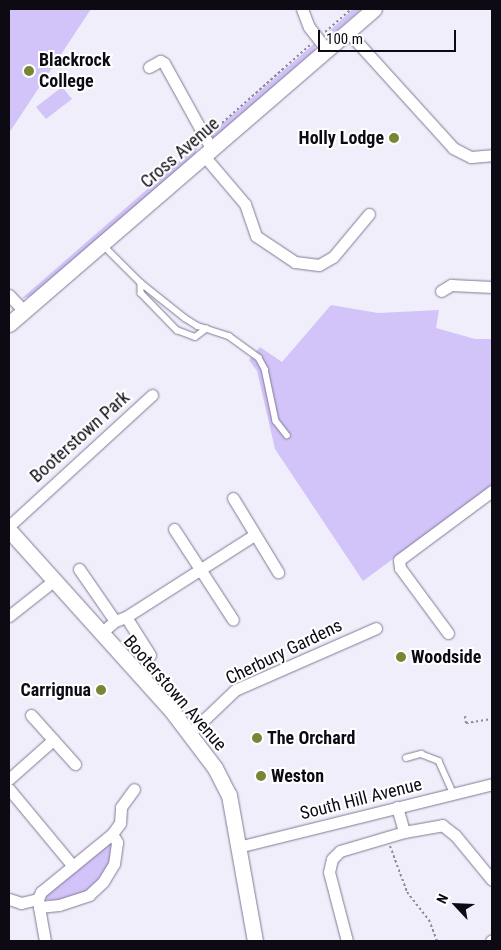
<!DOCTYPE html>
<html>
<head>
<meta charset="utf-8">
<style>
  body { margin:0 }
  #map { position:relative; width:501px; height:950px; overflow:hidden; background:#f1eefb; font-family:"Roboto Condensed",sans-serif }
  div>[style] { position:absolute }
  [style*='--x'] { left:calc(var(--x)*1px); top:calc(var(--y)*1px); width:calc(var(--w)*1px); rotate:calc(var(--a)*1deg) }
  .green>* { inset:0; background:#d2c3f8 }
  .path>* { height:2px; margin-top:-1px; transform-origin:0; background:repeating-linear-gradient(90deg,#8d8a96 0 2.5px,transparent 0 5px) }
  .roads { filter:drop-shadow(0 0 1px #807994) drop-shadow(0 0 1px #807994) }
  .lane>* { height:5.5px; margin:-2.75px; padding:0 2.75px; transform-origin:2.75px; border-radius:2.75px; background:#fff }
  .street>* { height:11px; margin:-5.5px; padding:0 5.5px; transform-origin:5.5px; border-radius:5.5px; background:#fff }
  .secondary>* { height:15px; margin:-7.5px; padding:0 7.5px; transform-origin:7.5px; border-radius:7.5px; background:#fff }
  .dots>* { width:14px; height:14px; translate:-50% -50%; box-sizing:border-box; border:2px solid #fff; border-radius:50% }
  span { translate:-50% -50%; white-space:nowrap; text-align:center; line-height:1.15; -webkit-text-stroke:4px #fff; paint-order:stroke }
  .poi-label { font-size:18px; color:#0d0a14; font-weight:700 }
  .left { translate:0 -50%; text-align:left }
  .right { translate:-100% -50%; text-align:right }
  .street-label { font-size:18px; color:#0d0a14 }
  .frame { position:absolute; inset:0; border:10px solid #0d0a14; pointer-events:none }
  .north { position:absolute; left:431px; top:880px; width:50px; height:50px; -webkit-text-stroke:4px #fff; paint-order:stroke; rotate:295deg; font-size:14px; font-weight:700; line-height:20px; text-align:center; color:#0d0a14 }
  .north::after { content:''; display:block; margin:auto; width:18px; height:22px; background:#0d0a14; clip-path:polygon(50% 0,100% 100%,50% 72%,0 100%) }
  .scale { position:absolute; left:318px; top:30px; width:138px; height:22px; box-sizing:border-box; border:2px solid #0d0a14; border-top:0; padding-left:6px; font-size:15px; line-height:18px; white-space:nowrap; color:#0d0a14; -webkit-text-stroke:4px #fff; paint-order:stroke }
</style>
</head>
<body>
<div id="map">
  <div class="green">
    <div style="clip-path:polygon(9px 9px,91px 9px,9px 133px)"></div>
    <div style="clip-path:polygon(353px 9px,362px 9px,328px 38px,322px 38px)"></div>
    <div style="clip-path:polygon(315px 43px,315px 50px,213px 139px,207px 137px)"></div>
    <div style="clip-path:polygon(62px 87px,72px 99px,46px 119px,36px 107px)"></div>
    <div style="clip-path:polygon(198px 145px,195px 155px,35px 295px,21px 299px)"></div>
    <div style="clip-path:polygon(331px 305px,378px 313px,439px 310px,436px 328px,475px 339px,492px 339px,492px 486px,363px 581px,275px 449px,257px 371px,249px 360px,260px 347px,282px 362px)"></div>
    <div style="clip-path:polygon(110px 843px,112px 845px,109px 863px,93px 888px,66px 900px,47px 900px,44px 896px)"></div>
  </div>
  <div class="path">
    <div style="--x:325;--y:32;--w:35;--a:-41"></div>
    <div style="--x:222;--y:123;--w:118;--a:-41.6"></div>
    <div style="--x:465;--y:716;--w:7;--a:82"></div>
    <div style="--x:466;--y:723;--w:26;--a:-9"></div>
    <div style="--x:390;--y:846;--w:49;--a:69.7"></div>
    <div style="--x:407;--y:892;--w:36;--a:52"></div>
    <div style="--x:429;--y:920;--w:22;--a:69"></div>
  </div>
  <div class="roads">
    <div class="lane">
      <div style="--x:103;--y:245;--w:54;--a:45"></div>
      <div style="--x:141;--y:283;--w:56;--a:38.5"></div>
      <div style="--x:185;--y:318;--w:15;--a:32"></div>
      <div style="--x:198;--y:326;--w:33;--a:18"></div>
      <div style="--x:229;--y:336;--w:37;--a:36"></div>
      <div style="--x:259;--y:358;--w:13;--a:61"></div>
      <div style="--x:265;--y:369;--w:53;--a:78.1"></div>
      <div style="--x:276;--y:421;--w:18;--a:52"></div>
      <div style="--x:141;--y:283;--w:10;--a:90"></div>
      <div style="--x:141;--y:293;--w:52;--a:45.8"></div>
      <div style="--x:177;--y:330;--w:19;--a:21"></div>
      <div style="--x:195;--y:337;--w:14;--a:-36"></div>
      <div style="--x:406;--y:758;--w:16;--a:-15"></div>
      <div style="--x:421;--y:754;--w:19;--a:21"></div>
      <div style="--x:439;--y:761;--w:35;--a:66"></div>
    </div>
    <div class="street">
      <div style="--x:302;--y:9;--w:19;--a:69"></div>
      <div style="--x:309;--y:27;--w:28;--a:52"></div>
      <div style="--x:348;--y:32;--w:156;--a:47.8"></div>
      <div style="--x:453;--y:148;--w:20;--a:27"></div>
      <div style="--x:471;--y:157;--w:21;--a:-5"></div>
      <div style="--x:149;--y:67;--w:13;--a:-29"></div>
      <div style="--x:160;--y:61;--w:4;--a:27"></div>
      <div style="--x:164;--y:63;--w:99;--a:61.1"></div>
      <div style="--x:205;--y:157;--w:62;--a:49.6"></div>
      <div style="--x:245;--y:204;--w:34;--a:71"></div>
      <div style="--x:256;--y:236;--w:47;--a:33.7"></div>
      <div style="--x:295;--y:262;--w:24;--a:7"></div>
      <div style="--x:319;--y:265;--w:16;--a:-30"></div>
      <div style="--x:333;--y:257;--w:56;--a:-50.1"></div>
      <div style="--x:441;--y:291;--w:12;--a:-31"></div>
      <div style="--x:451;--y:285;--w:41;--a:2.8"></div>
      <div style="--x:9;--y:295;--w:22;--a:47"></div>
      <div style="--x:233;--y:498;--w:87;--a:58.7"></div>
      <div style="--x:9;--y:526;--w:194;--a:-42.5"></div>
      <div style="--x:174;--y:529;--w:108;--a:57"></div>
      <div style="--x:79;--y:569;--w:63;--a:55.3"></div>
      <div style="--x:9;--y:616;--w:55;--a:-38.3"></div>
      <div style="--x:126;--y:617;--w:45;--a:57.7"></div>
      <div style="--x:448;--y:633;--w:81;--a:-126.4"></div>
      <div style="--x:400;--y:568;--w:8;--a:-97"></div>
      <div style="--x:399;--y:560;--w:116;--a:-36.6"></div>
      <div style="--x:100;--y:634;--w:20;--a:-41"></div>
      <div style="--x:115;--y:621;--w:12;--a:-20"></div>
      <div style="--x:126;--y:617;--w:152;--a:-32.6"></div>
      <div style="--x:31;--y:715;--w:66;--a:48.1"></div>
      <div style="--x:190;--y:733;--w:62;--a:-43.7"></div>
      <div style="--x:235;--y:690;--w:154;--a:-23.7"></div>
      <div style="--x:9;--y:779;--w:59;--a:-41.6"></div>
      <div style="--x:9;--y:789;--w:100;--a:50.3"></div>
      <div style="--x:397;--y:807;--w:26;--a:74"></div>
      <div style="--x:238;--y:847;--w:262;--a:-13.9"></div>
      <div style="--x:9;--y:899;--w:13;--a:18"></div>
      <div style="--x:21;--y:903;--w:17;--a:-13"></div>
      <div style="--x:38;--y:899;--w:8;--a:83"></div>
      <div style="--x:39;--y:907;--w:20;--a:-6"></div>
      <div style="--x:59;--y:905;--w:32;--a:-18"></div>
      <div style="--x:89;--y:895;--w:19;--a:-43"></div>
      <div style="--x:103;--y:882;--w:21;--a:-59"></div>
      <div style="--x:114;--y:864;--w:22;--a:-82"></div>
      <div style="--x:117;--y:842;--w:9;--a:-122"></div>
      <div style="--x:112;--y:834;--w:14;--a:-54"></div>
      <div style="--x:120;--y:823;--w:16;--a:-86"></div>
      <div style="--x:121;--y:807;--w:22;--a:-54"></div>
      <div style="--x:38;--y:899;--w:8;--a:-67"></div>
      <div style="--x:41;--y:892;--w:92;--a:-39.2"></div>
      <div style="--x:39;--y:907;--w:35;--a:80"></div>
      <div style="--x:347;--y:941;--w:71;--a:-104.6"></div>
      <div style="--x:329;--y:872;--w:13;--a:-77"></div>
      <div style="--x:332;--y:859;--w:11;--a:-45"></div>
      <div style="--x:340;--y:851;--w:67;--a:-16.5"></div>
      <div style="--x:404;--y:832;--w:39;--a:-10"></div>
      <div style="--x:442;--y:825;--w:16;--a:38"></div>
      <div style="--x:455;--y:835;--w:58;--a:50.6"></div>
      <div style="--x:491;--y:941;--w:1;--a:-45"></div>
    </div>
    <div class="secondary">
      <div style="--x:9;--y:324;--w:482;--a:-40.8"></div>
      <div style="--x:9;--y:530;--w:242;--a:48"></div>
      <div style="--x:171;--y:710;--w:73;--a:52.8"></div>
      <div style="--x:215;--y:768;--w:30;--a:63"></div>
      <div style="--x:229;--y:795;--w:148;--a:79.9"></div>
    </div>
  </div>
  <div class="dots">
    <div style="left:29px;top:71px;background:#788533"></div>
    <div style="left:394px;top:138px;background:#788533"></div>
    <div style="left:401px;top:657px;background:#788533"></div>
    <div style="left:101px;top:690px;background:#788533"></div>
    <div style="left:257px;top:738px;background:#788533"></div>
    <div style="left:261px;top:776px;background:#788533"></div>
  </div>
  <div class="poi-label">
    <span class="left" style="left:39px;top:71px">Blackrock<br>College</span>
    <span class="right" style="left:384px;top:138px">Holly Lodge</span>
    <span class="left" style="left:411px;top:657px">Woodside</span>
    <span class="right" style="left:91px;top:690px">Carrignua</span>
    <span class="left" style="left:267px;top:738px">The Orchard</span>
    <span class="left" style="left:271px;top:776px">Weston</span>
  </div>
  <div class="street-label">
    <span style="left:180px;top:153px;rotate:-41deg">Cross Avenue</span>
    <span style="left:80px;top:437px;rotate:-42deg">Booterstown Park</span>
    <span style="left:284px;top:652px;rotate:-26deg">Cherbury Gardens</span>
    <span style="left:175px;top:693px;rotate:49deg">Booterstown Avenue</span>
    <span style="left:361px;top:799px;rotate:-14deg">South Hill Avenue</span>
  </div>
  <div class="frame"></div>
  <div class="north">N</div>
  <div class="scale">100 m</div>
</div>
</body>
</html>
